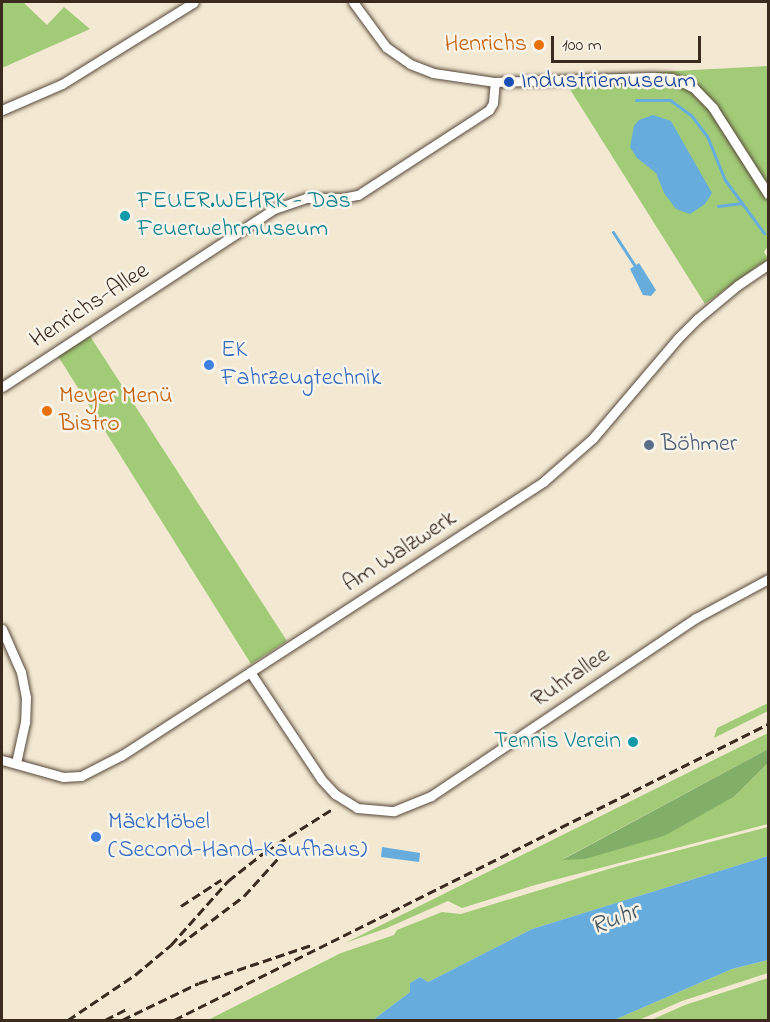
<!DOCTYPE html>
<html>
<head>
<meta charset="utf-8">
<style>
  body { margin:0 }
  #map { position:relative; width:770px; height:1022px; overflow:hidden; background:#f3e9d3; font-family:"Indie Flower",sans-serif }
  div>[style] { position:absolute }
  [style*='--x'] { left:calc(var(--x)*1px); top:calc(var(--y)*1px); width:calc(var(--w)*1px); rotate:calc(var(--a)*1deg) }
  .green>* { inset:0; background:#a2cb77 }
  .forest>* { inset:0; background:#81af68 }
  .water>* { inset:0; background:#66acdc }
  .stream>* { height:3px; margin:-1.5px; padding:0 1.5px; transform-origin:1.5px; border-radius:1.5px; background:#66acdc }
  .roads { filter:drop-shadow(0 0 2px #574739) drop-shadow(0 0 2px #574739) }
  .minor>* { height:9px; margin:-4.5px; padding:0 4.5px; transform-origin:4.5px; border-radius:4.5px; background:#fff }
  .rail>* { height:3px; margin-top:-1.5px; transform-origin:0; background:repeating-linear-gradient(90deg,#3b2a1e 0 9px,transparent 0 13.5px) }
  .dots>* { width:16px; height:16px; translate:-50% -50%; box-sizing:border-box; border:3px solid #f7f3e8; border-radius:50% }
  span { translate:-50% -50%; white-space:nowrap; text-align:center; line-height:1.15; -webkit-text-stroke:5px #f7f3e8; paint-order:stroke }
  .food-label { font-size:24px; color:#c56008 }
  .right { translate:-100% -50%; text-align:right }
  .left { translate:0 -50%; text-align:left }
  .transit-label { font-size:24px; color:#164399 }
  .culture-label { font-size:24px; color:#0d838f }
  .street-label { font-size:24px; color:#3b2a1e }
  .shop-label { font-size:24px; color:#366cbe }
  .service-label { font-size:24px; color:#4e5e75 }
  .water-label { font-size:26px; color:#4a5860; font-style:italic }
  .frame { position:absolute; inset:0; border:3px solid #3b2a1e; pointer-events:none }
  .scale { position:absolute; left:551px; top:36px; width:150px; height:27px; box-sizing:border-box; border:3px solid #3b2a1e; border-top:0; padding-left:8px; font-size:18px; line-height:21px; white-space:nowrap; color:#3b2a1e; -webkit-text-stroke:4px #f7f3e8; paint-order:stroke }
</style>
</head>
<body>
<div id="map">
  <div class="green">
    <div style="clip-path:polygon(2px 2px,23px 2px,47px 25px,64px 7px,90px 29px,2px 68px)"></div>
    <div style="clip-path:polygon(768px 66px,768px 246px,764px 252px,768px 258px,768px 275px,760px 264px,705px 304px,561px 75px,634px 73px,634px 82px,667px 83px,656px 72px)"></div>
    <div style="clip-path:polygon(90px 336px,287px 641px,251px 664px,58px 356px)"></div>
    <div style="clip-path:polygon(768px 703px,768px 711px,714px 738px,717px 728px)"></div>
    <div style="clip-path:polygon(768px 733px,768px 749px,563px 859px,735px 796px,768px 763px,768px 824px,535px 885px,462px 908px,448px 901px,387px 928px,345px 943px)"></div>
    <div style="clip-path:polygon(768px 827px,768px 856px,532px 929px,428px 982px,420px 977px,410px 983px,410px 992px,373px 1020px,208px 1020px,341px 953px,394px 935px,397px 930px,442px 912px,461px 914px,615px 867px)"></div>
    <div style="clip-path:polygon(768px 960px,768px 973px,682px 1001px,639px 1020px,614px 1020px,732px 969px)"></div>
    <div style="clip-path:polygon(768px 978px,768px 1020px,651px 1020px,685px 1005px)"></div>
  </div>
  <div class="forest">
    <div style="clip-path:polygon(768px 749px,768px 763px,735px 796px,664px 836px,585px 859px,562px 860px)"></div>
  </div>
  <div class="water">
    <div style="clip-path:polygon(653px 115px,671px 121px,712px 193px,705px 204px,690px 214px,676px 209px,664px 193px,656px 173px,637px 158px,630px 147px,634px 126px,639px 120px)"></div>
    <div style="clip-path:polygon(639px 263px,656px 290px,651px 296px,643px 295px,630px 269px)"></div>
    <div style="clip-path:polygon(382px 847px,420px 853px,419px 862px,381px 857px)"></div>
    <div style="clip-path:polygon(768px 856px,768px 960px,732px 969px,614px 1020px,373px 1020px,410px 992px,410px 983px,420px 977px,428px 982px,532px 929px)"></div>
  </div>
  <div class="stream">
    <div style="--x:636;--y:100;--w:34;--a:0"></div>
    <div style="--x:670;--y:100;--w:26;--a:36"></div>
    <div style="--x:691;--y:115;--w:26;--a:53"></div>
    <div style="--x:707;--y:136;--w:48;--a:67.8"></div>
    <div style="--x:725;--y:180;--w:66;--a:53.7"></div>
    <div style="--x:718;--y:206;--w:24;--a:-7"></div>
    <div style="--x:613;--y:232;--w:40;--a:57.1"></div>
  </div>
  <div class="roads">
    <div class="minor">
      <div style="--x:353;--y:2;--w:56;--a:53.7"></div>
      <div style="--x:386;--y:47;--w:29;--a:35"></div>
      <div style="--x:410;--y:64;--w:25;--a:21"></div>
      <div style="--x:433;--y:73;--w:63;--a:8.3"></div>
      <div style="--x:495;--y:82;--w:157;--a:-1.8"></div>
      <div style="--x:652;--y:77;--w:19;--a:3"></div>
      <div style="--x:671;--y:78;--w:14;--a:21"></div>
      <div style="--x:684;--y:83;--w:11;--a:27"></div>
      <div style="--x:694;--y:88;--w:28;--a:46"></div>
      <div style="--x:713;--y:108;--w:102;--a:57.4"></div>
      <div style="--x:2;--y:110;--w:65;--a:-23.4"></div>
      <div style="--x:62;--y:84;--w:155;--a:-31.8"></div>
      <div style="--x:2;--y:387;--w:325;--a:-33.2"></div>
      <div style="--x:274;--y:209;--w:34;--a:-19"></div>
      <div style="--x:306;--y:198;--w:36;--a:0"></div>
      <div style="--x:342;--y:198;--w:16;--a:-11"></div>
      <div style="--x:358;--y:195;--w:156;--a:-33"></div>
      <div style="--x:489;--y:110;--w:8;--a:-60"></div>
      <div style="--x:493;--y:103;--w:21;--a:-85"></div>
      <div style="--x:2;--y:629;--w:47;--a:66.2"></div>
      <div style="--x:21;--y:672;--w:25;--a:79"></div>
      <div style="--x:26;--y:697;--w:25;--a:92"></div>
      <div style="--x:25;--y:722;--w:42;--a:102.4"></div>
      <div style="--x:250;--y:672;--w:128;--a:56.4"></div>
      <div style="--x:321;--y:779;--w:21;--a:47"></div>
      <div style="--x:335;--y:794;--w:26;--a:32"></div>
      <div style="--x:357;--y:808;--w:37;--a:5"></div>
      <div style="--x:394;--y:811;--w:40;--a:-22"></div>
      <div style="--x:431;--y:796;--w:319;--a:-33.9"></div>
      <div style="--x:696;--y:618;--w:82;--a:-28.4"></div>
      <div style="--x:2;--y:760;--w:63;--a:15.6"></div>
      <div style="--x:63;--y:777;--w:18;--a:-3"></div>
      <div style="--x:81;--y:776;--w:46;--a:-27.1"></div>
      <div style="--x:122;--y:755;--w:502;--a:-32.96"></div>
      <div style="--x:543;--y:482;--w:67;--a:-41.3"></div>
      <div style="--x:593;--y:438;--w:131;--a:-49.6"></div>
      <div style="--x:678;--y:338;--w:27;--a:-45"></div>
      <div style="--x:697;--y:319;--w:53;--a:-39.7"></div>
      <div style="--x:738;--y:285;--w:36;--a:-34"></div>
    </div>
  </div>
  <div class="rail">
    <div style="--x:181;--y:906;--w:48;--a:-33"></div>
    <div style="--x:179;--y:945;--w:81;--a:-37"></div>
    <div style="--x:244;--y:896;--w:55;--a:-47.9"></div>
    <div style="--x:68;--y:1020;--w:81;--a:-33.9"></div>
    <div style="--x:135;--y:975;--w:47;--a:-39.8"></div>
    <div style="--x:171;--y:945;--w:86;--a:-48.3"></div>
    <div style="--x:228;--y:881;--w:48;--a:-38.3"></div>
    <div style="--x:266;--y:851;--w:80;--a:-32.3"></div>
    <div style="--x:105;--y:1020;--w:27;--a:-27"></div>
    <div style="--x:122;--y:1020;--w:85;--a:-25.7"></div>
    <div style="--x:199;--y:983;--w:121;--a:-18.7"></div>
    <div style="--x:174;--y:1020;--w:664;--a:-26.49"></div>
  </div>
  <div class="dots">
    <div style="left:539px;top:45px;background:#e8710a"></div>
    <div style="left:509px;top:82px;background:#1a4fb4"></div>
    <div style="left:125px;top:216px;background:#0f9aa8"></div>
    <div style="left:209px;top:365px;background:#3f7fe0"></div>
    <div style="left:47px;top:411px;background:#e8710a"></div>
    <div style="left:649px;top:445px;background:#5c6f8a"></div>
    <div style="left:633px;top:742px;background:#0f9aa8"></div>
    <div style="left:96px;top:837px;background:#3f7fe0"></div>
  </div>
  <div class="food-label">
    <span class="right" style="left:527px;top:45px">Henrichs</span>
    <span class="left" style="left:59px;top:411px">Meyer Menü<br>Bistro</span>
  </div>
  <div class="transit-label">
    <span class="left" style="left:521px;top:82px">Industriemuseum</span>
  </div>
  <div class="culture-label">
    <span class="left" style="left:137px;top:216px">FEUER.WEHRK - Das<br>Feuerwehrmuseum</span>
    <span class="right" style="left:621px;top:742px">Tennis Verein</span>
  </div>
  <div class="street-label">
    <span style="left:90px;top:306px;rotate:-33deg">Henrichs-Allee</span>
    <span style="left:400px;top:552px;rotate:-33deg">Am Walzwerk</span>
    <span style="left:571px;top:678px;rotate:-34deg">Ruhrallee</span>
  </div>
  <div class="shop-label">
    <span class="left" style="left:221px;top:365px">EK<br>Fahrzeugtechnik</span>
    <span class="left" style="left:108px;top:837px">MäckMöbel<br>(Second-Hand-Kaufhaus)</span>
  </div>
  <div class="service-label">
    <span class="left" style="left:661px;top:445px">Böhmer</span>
  </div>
  <div class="water-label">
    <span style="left:615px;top:921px;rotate:-21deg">Ruhr</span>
  </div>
  <div class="frame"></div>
  <div class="scale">100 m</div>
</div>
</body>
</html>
